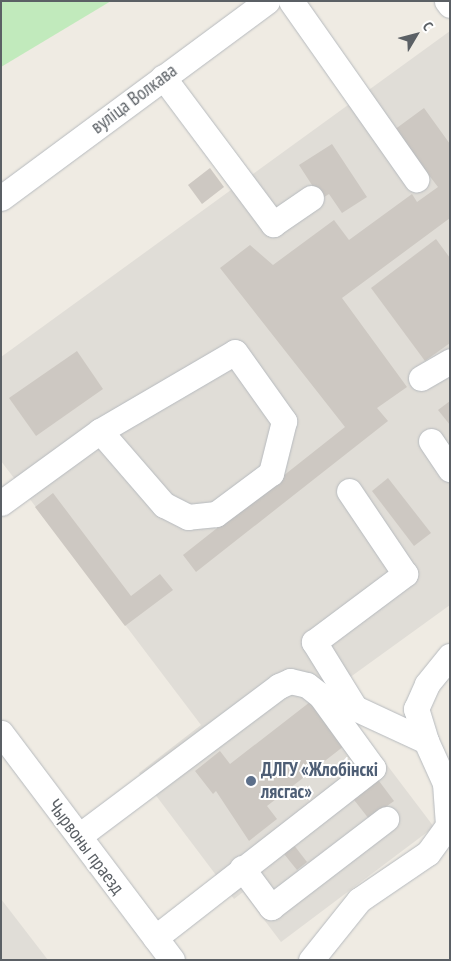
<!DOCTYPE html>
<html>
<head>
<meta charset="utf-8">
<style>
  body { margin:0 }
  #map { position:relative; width:451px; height:961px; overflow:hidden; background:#efebe3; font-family:"PT Sans Narrow",sans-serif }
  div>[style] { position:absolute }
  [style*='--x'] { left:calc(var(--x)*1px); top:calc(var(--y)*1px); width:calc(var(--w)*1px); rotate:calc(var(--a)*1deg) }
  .industrial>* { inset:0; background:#e0ddd7 }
  .green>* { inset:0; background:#c1eabc }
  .building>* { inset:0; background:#cdc8c2 }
  .roads { filter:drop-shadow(0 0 1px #b6babe) drop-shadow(0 0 1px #b6babe) }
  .minor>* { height:25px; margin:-12.5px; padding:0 12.5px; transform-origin:12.5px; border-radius:12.5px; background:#fff }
  .dots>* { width:14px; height:14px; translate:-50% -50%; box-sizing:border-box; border:2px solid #fff; border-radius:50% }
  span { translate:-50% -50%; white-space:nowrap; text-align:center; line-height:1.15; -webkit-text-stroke:4px #fff; paint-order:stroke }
  .street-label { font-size:19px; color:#5b6065 }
  .service-label { font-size:19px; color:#4e5e75; font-weight:700 }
  .left { translate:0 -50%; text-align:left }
  .frame { position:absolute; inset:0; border:2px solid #5b6065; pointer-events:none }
  .north { position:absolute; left:391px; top:10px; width:50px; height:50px; -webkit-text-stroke:4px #fff; paint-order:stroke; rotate:53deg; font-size:14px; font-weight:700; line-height:20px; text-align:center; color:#5b6065 }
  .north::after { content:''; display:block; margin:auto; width:18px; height:22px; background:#5b6065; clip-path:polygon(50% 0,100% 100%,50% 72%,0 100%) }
</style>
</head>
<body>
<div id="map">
  <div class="industrial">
    <div style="clip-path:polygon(450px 31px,450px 605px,331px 691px,434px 827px,281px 942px,243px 892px,234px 899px,139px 773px,201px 725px,1px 461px,1px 357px)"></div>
    <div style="clip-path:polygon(1px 899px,48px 960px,1px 960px)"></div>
  </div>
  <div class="green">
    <div style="clip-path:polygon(1px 1px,111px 1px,1px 67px)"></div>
  </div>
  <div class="building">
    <div style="clip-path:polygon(424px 108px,450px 144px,450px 218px,342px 298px,407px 387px,377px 408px,388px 421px,196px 572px,183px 555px,345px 427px,220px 268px,250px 245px,273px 265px,334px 220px,349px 240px,412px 194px,417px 202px,438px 187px,394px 130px)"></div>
    <div style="clip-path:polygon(332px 144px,367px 197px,342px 213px,329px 194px,321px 199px,299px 165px)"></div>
    <div style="clip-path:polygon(210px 168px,224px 187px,202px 204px,188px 185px)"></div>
    <div style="clip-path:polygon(436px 239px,450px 258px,450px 343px,425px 361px,371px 288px)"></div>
    <div style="clip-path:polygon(77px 351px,103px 389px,36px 436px,9px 398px)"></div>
    <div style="clip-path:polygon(450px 401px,450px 425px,438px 410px)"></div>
    <div style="clip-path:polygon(388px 478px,431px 533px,414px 546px,372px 491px)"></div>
    <div style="clip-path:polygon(53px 493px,131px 596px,160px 574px,173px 590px,125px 626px,35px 507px)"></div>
    <div style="clip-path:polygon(310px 702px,344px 746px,267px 806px,277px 819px,249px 841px,216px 791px,213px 794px,195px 771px,220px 751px,230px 764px)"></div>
    <div style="clip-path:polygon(376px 777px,394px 801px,369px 819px,351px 796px)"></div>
    <div style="clip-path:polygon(290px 840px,307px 862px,297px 870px,280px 849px)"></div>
  </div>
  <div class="roads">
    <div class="minor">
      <div style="--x:291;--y:1;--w:218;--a:54.9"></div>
      <div style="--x:447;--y:1;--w:5;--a:53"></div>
      <div style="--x:163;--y:77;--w:184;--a:53.2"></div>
      <div style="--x:273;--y:224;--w:46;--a:-34.4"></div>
      <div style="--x:1;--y:198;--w:331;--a:-36.5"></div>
      <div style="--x:421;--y:378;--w:34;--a:-30"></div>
      <div style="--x:431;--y:441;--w:34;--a:56"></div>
      <div style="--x:1;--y:503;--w:122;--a:-36"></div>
      <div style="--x:100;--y:431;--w:156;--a:-30.3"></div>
      <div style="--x:235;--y:352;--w:85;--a:54.6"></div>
      <div style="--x:284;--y:421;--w:54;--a:104"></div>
      <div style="--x:271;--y:473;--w:69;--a:143.3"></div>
      <div style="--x:216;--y:514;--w:28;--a:174"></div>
      <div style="--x:188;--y:517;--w:27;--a:-153"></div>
      <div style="--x:164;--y:505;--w:98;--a:-130.9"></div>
      <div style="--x:1;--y:733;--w:284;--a:53"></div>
      <div style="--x:426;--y:741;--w:34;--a:-107"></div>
      <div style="--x:416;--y:709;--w:27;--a:-66"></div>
      <div style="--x:427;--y:684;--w:36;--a:-51"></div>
      <div style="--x:79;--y:836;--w:250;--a:-36.9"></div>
      <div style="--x:279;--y:686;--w:12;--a:-24"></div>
      <div style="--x:290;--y:681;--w:17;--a:13"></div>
      <div style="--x:307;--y:685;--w:16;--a:38"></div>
      <div style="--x:320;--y:695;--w:90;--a:54"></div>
      <div style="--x:373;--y:768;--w:276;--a:142.1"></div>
      <div style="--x:242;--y:868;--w:49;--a:53.4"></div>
      <div style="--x:271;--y:907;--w:145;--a:-37.4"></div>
      <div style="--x:311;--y:960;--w:77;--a:-51.3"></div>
      <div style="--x:359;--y:900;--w:83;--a:-34.3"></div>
      <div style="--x:428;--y:853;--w:34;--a:-54"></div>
      <div style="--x:448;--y:825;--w:42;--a:-94.1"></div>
      <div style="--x:445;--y:783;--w:46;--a:-114.3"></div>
      <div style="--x:426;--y:741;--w:78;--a:-155.1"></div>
      <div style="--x:355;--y:708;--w:78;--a:-121.8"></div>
      <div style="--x:314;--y:642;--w:114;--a:-36.8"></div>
      <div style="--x:405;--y:574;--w:100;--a:-124"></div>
    </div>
  </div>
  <div class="dots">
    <div style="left:251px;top:781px;background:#5c6f8a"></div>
  </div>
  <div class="street-label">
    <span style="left:134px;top:99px;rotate:-37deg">вуліца Волкава</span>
    <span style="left:86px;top:847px;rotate:53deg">Чырвоны праезд</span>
  </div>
  <div class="service-label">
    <span class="left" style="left:261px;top:781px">ДЛГУ «Жлобінскі<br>лясгас»</span>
  </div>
  <div class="frame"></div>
  <div class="north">С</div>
</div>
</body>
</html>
